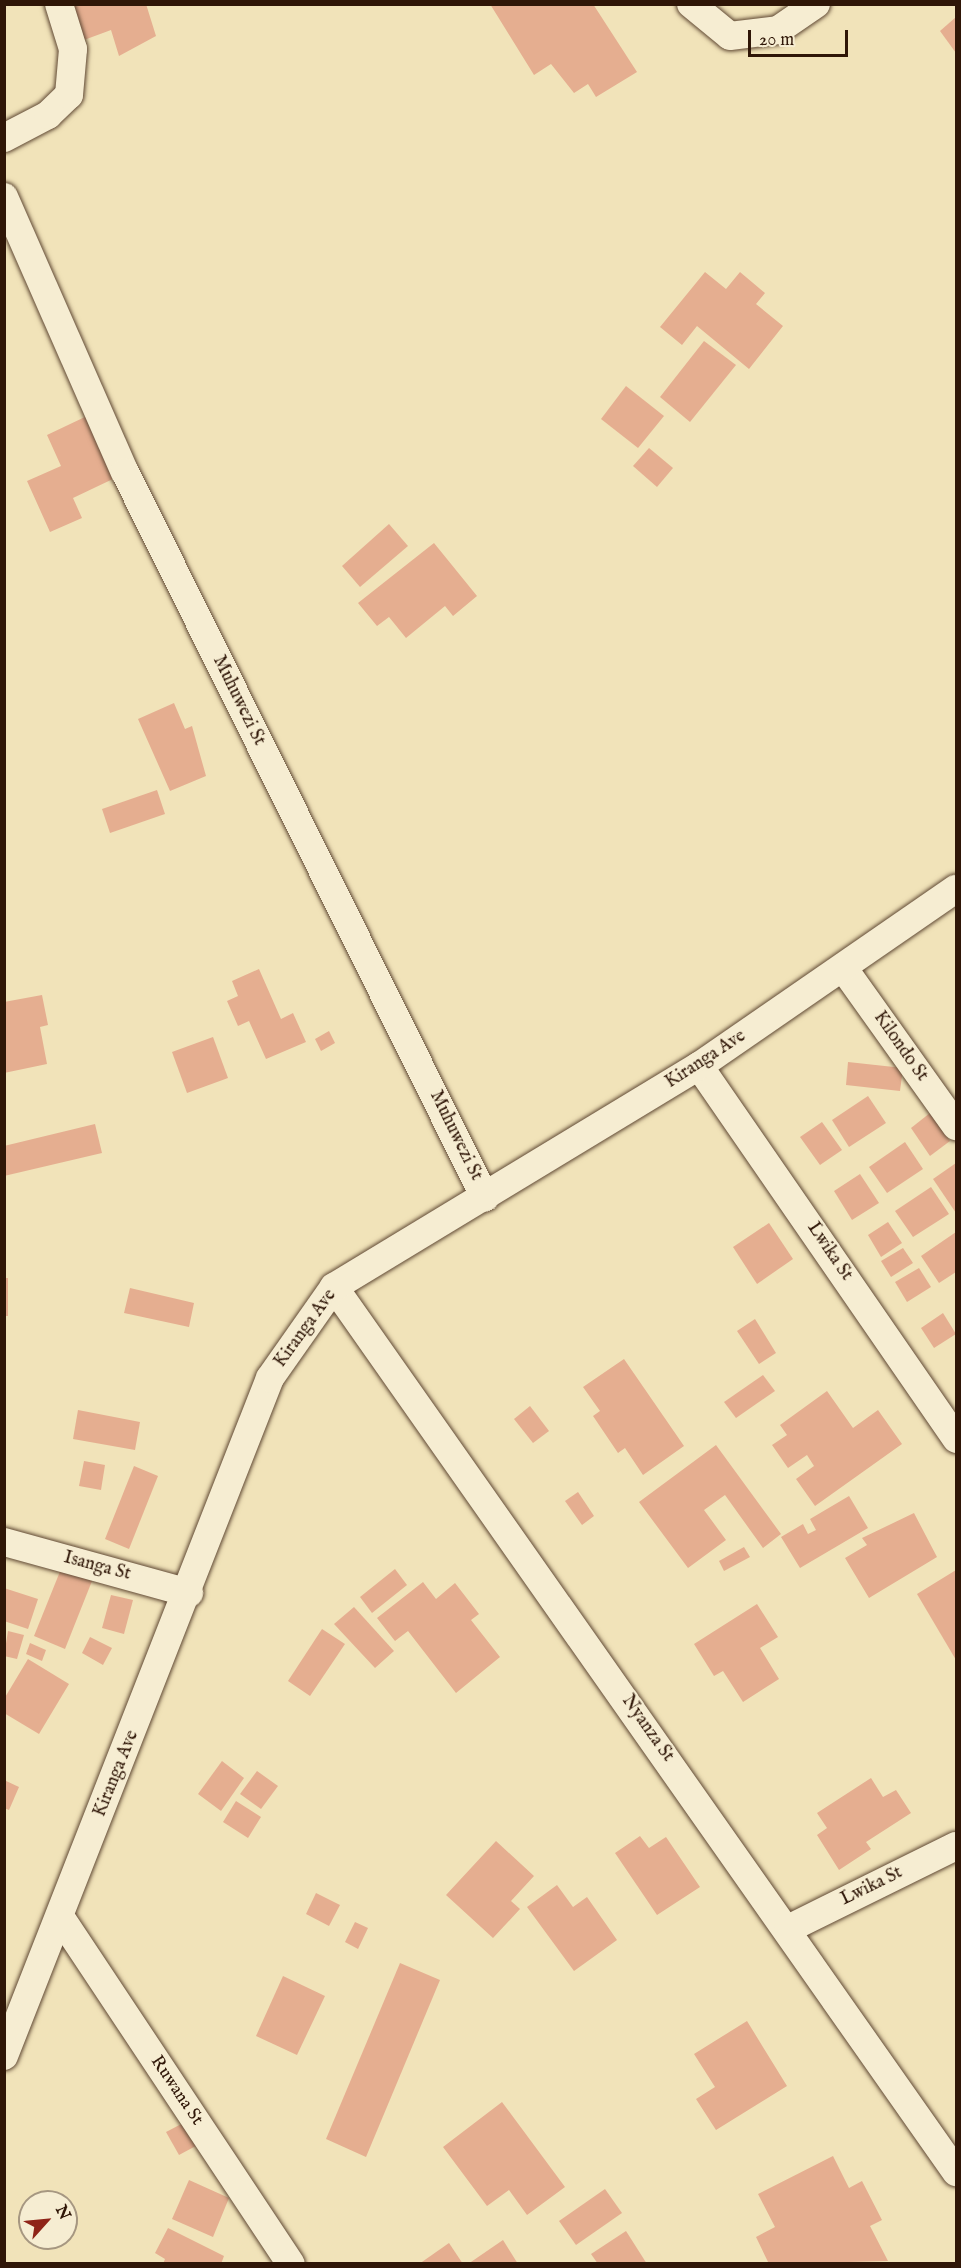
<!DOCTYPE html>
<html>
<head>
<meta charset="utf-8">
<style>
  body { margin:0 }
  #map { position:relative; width:961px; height:2268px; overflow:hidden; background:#f1e3b9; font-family:"IM FELL English",serif }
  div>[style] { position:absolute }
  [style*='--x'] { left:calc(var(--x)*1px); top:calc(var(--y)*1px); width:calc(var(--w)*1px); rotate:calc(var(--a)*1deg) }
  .building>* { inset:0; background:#e5ae90 }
  .roads { filter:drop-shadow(0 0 2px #604934) drop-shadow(0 0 2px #604934) }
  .minor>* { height:28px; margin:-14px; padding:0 14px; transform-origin:14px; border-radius:14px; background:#f6edd2 }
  span { translate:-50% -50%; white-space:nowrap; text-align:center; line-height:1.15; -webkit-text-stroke:4.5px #f6edd2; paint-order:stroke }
  .street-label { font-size:18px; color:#2f1607 }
  .frame { position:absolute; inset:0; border:6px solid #2f1607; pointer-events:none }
  .north { position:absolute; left:18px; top:2190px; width:60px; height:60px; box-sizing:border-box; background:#f6edd2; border:2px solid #a69781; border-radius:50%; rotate:63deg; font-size:16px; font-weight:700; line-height:24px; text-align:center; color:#2f1607 }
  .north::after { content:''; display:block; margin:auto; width:21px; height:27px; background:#8f2418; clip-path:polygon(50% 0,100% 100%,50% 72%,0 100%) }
  .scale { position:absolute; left:748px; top:30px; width:100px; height:27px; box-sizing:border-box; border:3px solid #2f1607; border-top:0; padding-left:8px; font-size:18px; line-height:21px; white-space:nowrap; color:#2f1607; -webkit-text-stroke:4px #f6edd2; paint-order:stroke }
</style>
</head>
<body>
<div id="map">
  <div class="building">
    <div style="clip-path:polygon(70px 4px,146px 4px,156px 36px,119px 56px,111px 30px,84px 40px)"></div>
    <div style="clip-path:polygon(490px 4px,593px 4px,637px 72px,596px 97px,588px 84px,574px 93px,551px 64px,534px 75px)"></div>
    <div style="clip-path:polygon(956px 17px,956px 53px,940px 31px)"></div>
    <div style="clip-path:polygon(705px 272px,726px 289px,740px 272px,765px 293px,756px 304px,783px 326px,749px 369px,697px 326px,682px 345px,660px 327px)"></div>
    <div style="clip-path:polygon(704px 341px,736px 365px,690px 422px,660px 397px)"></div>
    <div style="clip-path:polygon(626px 386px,664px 416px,638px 448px,601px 419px)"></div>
    <div style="clip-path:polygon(87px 416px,115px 478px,73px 498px,82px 518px,50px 532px,27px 481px,61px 466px,47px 435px)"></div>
    <div style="clip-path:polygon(649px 448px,673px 468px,657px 487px,633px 466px)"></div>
    <div style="clip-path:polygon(389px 524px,408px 546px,360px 587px,342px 566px)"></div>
    <div style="clip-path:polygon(434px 543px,477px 596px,453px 616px,445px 606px,406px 638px,389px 617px,377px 626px,358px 603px)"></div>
    <div style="clip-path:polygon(174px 703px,185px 729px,192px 726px,206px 776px,170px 791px,138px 719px)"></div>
    <div style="clip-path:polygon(157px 790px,165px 814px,110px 833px,102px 809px)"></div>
    <div style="clip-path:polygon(259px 969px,281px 1019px,293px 1013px,306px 1042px,266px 1059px,249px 1021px,238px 1026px,227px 1001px,238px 996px,232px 981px)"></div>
    <div style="clip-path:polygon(42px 995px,48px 1025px,40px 1027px,47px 1064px,4px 1073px,4px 1002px)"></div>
    <div style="clip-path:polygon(329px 1031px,335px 1043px,321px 1051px,315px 1039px)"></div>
    <div style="clip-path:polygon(213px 1037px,228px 1078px,187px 1093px,172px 1052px)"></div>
    <div style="clip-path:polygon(848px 1062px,903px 1068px,900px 1091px,846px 1085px)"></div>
    <div style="clip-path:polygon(868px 1096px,886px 1123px,849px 1147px,832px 1120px)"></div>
    <div style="clip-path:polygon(930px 1113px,950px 1141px,930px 1156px,911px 1128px)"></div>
    <div style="clip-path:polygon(822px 1122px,842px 1150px,820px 1165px,800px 1137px)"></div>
    <div style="clip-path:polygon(95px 1124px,102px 1153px,4px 1176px,4px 1146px)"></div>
    <div style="clip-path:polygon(905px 1142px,923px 1169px,887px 1193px,869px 1167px)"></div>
    <div style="clip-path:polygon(956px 1163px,956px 1213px,933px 1179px)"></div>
    <div style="clip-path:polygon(860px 1174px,879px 1203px,852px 1220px,834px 1191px)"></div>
    <div style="clip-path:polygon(931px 1187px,949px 1214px,913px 1237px,895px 1211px)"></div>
    <div style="clip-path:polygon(888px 1222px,902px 1243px,881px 1257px,868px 1235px)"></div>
    <div style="clip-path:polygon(769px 1223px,793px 1259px,757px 1284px,733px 1247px)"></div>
    <div style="clip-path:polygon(956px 1232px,956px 1272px,939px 1283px,921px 1256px)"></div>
    <div style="clip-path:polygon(903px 1248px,913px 1263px,891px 1277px,881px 1261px)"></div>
    <div style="clip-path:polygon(919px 1268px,931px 1287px,907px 1302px,895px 1282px)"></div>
    <div style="clip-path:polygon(4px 1278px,8px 1278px,8px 1316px,4px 1316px)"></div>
    <div style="clip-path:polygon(130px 1288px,194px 1303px,189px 1327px,124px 1313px)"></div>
    <div style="clip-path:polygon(943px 1313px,956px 1334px,934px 1348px,921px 1328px)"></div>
    <div style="clip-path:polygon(755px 1319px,776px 1353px,759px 1364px,737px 1331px)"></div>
    <div style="clip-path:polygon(624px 1359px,684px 1446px,643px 1475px,625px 1448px,618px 1453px,593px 1416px,600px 1411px,583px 1387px)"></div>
    <div style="clip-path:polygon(763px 1375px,775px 1391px,736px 1418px,724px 1402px)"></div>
    <div style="clip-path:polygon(827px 1391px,853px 1428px,878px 1410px,902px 1444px,815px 1506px,796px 1479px,814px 1466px,807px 1455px,788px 1468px,772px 1445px,787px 1435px,780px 1425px)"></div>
    <div style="clip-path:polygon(530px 1406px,549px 1431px,533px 1443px,514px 1419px)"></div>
    <div style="clip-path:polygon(78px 1410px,140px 1422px,135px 1450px,73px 1439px)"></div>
    <div style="clip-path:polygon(716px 1445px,781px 1534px,763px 1548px,725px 1495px,704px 1510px,726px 1540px,688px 1568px,639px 1502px)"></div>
    <div style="clip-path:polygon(84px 1461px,105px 1465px,101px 1490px,79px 1486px)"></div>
    <div style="clip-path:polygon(134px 1466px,158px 1476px,129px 1549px,105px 1539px)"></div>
    <div style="clip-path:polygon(578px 1492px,594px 1516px,582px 1525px,565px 1501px)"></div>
    <div style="clip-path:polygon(849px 1496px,868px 1528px,800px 1568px,781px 1537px,803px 1524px,808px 1534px,816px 1530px,810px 1519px)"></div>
    <div style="clip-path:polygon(914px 1513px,937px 1557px,869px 1598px,845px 1558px,867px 1545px,862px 1538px)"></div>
    <div style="clip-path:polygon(744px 1547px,750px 1557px,724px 1571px,719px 1561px)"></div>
    <div style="clip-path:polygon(61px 1569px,92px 1581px,65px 1649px,34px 1636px)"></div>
    <div style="clip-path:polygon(395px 1569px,407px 1585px,372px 1613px,360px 1597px)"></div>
    <div style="clip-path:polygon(956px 1570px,956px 1660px,917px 1594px)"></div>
    <div style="clip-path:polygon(423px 1582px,436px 1599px,455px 1583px,479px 1614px,471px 1620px,500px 1657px,456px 1693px,408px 1631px,395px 1641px,377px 1618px)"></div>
    <div style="clip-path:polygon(4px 1588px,38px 1599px,28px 1629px,4px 1621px)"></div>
    <div style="clip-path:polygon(111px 1595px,133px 1600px,124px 1634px,102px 1628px)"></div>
    <div style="clip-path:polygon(757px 1604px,778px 1637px,760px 1648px,779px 1679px,743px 1702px,723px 1671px,714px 1676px,694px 1644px)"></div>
    <div style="clip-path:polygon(354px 1607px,394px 1651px,375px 1668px,334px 1624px)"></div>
    <div style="clip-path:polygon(322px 1629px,345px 1644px,310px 1696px,288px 1681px)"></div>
    <div style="clip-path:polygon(8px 1631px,24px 1635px,17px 1659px,4px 1656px)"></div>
    <div style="clip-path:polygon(90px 1637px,112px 1648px,103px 1665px,82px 1653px)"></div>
    <div style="clip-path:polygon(30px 1643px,46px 1650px,42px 1661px,26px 1654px)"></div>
    <div style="clip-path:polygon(28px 1659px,69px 1684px,39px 1734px,4px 1713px,4px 1699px)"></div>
    <div style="clip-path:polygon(222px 1761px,244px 1778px,221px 1811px,198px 1794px)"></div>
    <div style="clip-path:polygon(257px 1771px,278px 1786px,261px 1809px,240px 1794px)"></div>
    <div style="clip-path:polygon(871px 1778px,883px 1797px,896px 1790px,911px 1813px,866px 1842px,871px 1849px,839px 1870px,817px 1835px,827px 1828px,817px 1813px)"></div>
    <div style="clip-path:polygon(4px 1780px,19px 1787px,9px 1810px,4px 1808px)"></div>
    <div style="clip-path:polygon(236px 1801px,261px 1817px,248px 1838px,223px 1822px)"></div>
    <div style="clip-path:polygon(640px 1836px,649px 1848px,666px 1837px,700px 1887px,657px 1915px,615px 1853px)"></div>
    <div style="clip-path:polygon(496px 1841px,534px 1876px,511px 1901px,520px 1909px,493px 1938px,446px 1895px)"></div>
    <div style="clip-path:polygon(557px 1885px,573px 1907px,587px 1897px,617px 1940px,574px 1971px,527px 1907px)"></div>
    <div style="clip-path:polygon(316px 1893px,340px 1905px,329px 1926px,306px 1914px)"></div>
    <div style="clip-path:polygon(355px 1922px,368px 1928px,358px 1949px,345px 1942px)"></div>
    <div style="clip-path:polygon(400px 1963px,440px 1980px,366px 2157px,326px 2139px)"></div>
    <div style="clip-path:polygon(283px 1976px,325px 1996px,297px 2055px,256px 2036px)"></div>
    <div style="clip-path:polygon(747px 2021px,787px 2086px,716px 2130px,696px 2099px,715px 2087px,694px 2054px)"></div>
    <div style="clip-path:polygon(502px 2102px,565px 2187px,527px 2215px,509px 2190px,487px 2206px,443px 2147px)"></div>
    <div style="clip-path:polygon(193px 2118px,205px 2141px,179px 2155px,166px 2132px)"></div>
    <div style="clip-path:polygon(833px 2156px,849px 2188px,862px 2181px,882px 2220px,870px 2226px,888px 2261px,769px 2264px,756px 2237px,775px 2227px,758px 2194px)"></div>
    <div style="clip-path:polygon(189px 2180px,229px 2198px,213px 2237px,172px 2219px)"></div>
    <div style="clip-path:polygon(605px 2189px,622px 2213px,576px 2245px,559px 2221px)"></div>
    <div style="clip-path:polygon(168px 2228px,224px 2256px,221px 2264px,163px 2264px,165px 2259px,155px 2253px)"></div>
    <div style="clip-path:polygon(626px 2231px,647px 2264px,598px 2264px,591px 2254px)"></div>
    <div style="clip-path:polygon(503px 2240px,518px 2264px,468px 2264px)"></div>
    <div style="clip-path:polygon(449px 2243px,463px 2264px,419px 2264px)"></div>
  </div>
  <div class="roads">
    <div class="minor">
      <div style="--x:691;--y:4;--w:50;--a:39.4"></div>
      <div style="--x:730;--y:36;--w:48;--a:-7.1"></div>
      <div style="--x:778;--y:30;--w:46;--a:-34.4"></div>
      <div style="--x:4;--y:138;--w:50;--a:-27.6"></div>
      <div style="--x:48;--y:115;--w:29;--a:-44"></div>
      <div style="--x:69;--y:95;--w:46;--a:-85"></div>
      <div style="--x:73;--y:49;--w:47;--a:-107.3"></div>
      <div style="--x:4;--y:197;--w:300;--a:66.3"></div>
      <div style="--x:125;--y:472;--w:810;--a:63.62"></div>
      <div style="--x:844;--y:969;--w:193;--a:54.5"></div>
      <div style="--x:699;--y:1066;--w:453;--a:55.4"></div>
      <div style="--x:334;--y:1287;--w:1082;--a:54.9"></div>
      <div style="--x:4;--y:1542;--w:192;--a:15.4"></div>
      <div style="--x:61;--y:1918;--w:415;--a:56.4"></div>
      <div style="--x:788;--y:1929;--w:187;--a:-26.3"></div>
      <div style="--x:4;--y:2056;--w:728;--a:-68.58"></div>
      <div style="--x:270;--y:1378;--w:111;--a:-54.9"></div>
      <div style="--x:334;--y:1287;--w:427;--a:-31.2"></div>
      <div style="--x:699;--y:1066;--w:312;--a:-34.6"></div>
    </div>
  </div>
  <div class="street-label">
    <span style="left:238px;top:701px;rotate:64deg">Muhuwezi St</span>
    <span style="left:900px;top:1047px;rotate:55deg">Kilondo St</span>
    <span style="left:706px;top:1060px;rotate:-33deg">Kiranga Ave</span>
    <span style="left:455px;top:1136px;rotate:64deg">Muhuwezi St</span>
    <span style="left:829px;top:1252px;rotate:56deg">Lwika St</span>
    <span style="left:306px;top:1329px;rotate:-54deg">Kiranga Ave</span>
    <span style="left:97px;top:1567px;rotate:15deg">Isanga St</span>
    <span style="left:647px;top:1729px;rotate:55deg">Nyanza St</span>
    <span style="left:117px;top:1774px;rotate:-68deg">Kiranga Ave</span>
    <span style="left:872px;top:1887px;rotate:-26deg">Lwika St</span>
    <span style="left:176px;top:2091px;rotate:56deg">Ruwana St</span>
  </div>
  <div class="frame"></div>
  <div class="north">N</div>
  <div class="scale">20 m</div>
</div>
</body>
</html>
